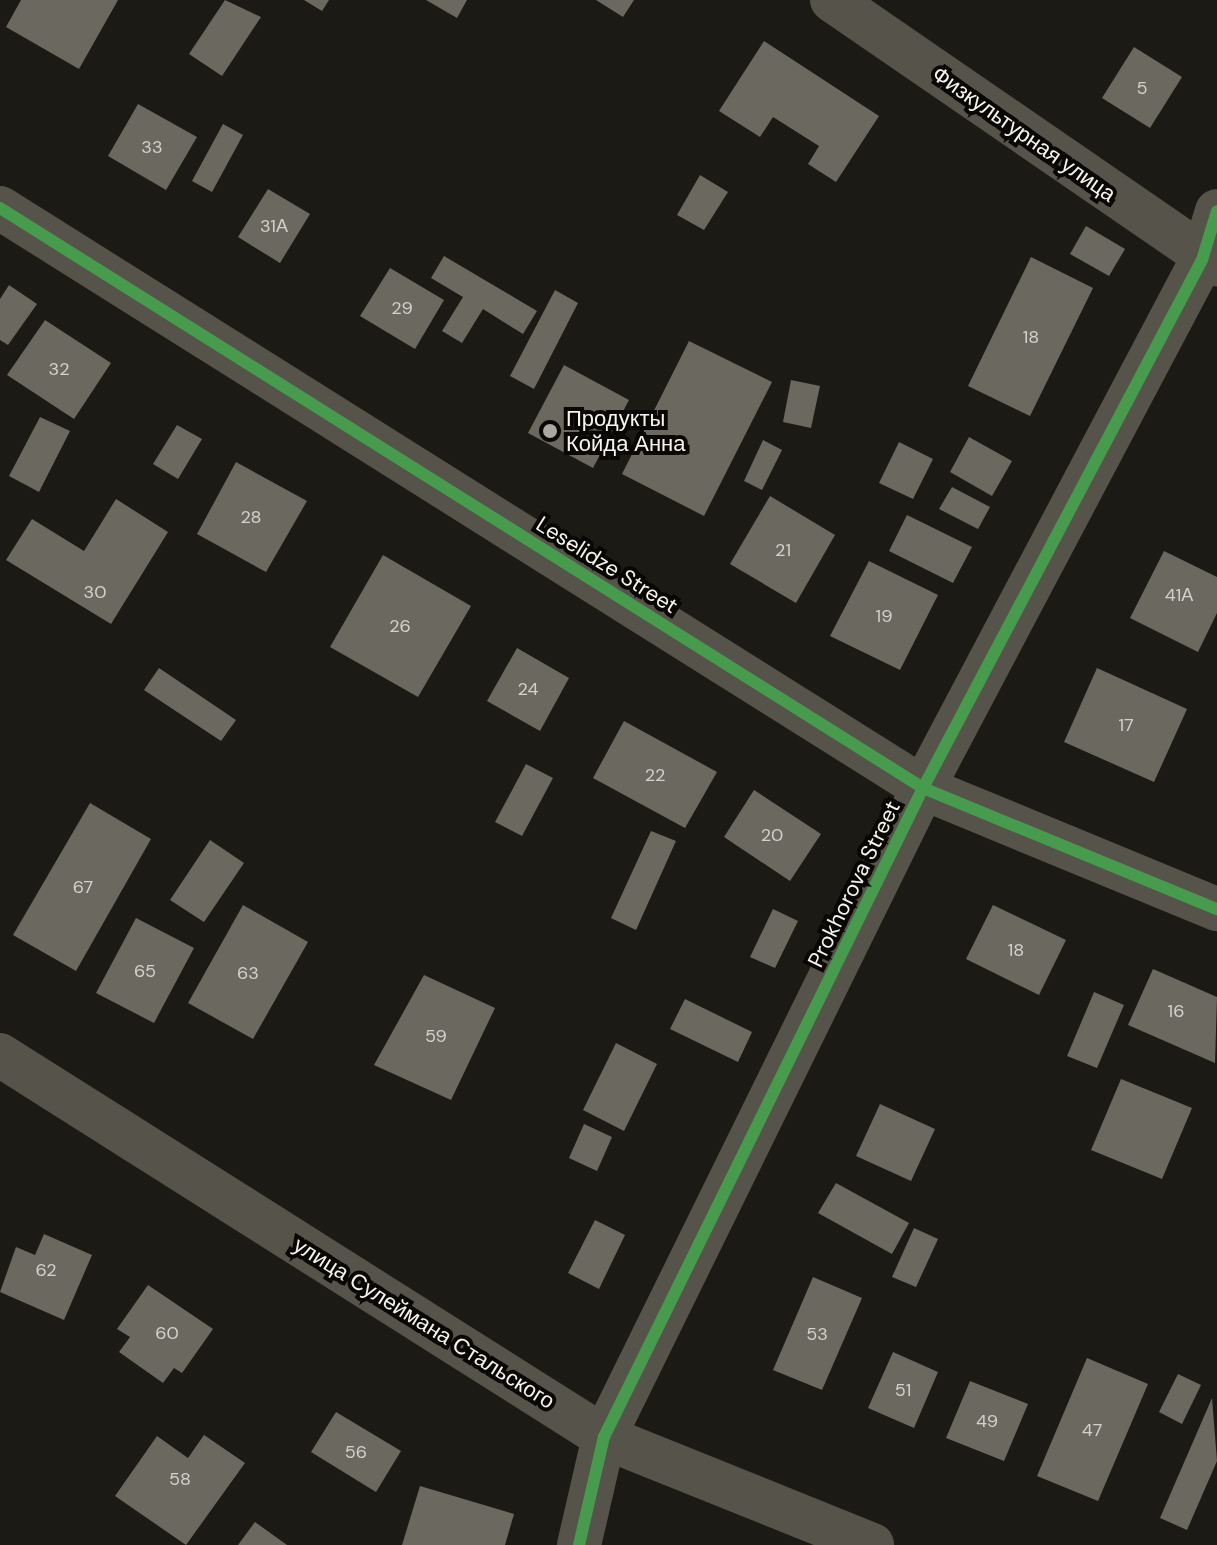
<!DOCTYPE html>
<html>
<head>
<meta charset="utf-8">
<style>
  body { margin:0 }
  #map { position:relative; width:1217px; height:1545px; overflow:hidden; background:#1c1a14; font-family:"DM Sans",sans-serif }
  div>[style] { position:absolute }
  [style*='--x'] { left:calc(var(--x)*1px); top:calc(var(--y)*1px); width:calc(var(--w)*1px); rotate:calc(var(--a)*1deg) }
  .building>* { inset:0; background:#6b6860 }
  .street>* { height:44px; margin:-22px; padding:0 22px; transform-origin:22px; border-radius:22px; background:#56534a }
  .cycleway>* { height:12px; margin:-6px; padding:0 6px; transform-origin:6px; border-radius:6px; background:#469c4c }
  .dots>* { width:22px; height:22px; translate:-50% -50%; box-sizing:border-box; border:4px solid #080704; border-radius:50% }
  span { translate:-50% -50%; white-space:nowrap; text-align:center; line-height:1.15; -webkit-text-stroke:8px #080704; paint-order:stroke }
  .number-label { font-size:18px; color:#d3d1ca }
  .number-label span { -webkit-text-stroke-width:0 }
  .street-label { font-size:22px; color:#f6f4ed }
  .poi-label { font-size:22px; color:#f6f4ed }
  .left { translate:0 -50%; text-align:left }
</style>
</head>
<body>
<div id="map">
  <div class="building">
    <div style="clip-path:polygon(21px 0,118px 0,79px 69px,6px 27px)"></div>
    <div style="clip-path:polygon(225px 0,261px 17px,222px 76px,189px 54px)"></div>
    <div style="clip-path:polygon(304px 0,329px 0,322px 11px)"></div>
    <div style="clip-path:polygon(426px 0,467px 0,457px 18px)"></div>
    <div style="clip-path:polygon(596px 0,634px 0,623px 17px)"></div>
    <div style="clip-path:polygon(764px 41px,879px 116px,836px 182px,808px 164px,819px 146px,773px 117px,760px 137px,719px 111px)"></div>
    <div style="clip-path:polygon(1134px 47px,1182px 77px,1150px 128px,1102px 98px)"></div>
    <div style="clip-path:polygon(138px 104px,197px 137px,166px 190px,108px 156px)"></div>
    <div style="clip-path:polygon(223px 124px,243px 135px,212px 192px,192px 181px)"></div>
    <div style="clip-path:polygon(700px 175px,728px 192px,704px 230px,677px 215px)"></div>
    <div style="clip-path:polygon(268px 189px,310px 214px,280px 263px,238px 237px)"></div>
    <div style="clip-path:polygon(1086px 226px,1125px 249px,1109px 276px,1070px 254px)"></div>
    <div style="clip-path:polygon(444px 256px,537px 311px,523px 334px,483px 309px,462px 343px,442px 331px,463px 297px,431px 278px)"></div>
    <div style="clip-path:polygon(1031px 257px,1093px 288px,1030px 416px,968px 386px)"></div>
    <div style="clip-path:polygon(390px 268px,444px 300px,415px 349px,360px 316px)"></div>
    <div style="clip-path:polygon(9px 285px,37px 304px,8px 345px,0 340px,0 299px)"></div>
    <div style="clip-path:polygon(555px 290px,578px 303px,534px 389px,510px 376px)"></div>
    <div style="clip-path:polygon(45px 320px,111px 363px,74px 419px,7px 375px)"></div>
    <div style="clip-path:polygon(689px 341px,772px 382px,704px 516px,622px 474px)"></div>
    <div style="clip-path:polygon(564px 365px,629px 400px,593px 468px,528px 433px)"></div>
    <div style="clip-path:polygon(791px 380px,820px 386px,811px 428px,783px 422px)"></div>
    <div style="clip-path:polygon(40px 417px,70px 431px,39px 492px,9px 476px)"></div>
    <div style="clip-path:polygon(177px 425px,202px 439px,178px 479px,153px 464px)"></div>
    <div style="clip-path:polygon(969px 437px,1012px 461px,992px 496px,950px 472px)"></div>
    <div style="clip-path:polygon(763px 440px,782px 450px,762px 490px,744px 481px)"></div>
    <div style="clip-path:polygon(899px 442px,933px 459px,913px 499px,879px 483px)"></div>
    <div style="clip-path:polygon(236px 462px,307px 501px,266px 572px,197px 534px)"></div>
    <div style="clip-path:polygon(952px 487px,990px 507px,978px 529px,939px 509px)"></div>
    <div style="clip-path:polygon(770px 496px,835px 535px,796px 603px,730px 564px)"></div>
    <div style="clip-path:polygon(116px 499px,168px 532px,111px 624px,6px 560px,32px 519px,84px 551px)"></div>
    <div style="clip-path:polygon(907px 515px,972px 547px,953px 583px,889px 551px)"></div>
    <div style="clip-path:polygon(1164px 551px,1217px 577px,1217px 613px,1198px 652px,1130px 618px)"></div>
    <div style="clip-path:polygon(383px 555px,471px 606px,418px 697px,330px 647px)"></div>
    <div style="clip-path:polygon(869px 561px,938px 595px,900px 670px,830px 636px)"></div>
    <div style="clip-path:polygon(517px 648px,569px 678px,540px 731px,487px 701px)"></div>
    <div style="clip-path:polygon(159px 668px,236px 720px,221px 741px,144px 690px)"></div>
    <div style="clip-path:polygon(1097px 668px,1187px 709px,1154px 782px,1064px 742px)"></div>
    <div style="clip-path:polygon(624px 721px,717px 772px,685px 828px,593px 778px)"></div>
    <div style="clip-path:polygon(526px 764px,553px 778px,522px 836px,495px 822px)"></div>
    <div style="clip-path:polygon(754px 790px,821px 834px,790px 881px,724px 837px)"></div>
    <div style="clip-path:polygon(90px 803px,151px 839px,76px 971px,13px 935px)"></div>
    <div style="clip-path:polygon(651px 831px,676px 841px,636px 930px,611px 918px)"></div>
    <div style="clip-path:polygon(210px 840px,244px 863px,204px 922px,170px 900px)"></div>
    <div style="clip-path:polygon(243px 905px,308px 942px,253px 1039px,188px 1003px)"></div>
    <div style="clip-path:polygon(993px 905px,1066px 940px,1039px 995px,966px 959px)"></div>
    <div style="clip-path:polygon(773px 909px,798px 921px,775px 968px,750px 957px)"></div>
    <div style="clip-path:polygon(136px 918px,194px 948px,154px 1023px,96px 993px)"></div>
    <div style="clip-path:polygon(1153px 969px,1217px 997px,1215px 1063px,1128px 1025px)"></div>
    <div style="clip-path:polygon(424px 975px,495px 1008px,451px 1100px,374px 1065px)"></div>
    <div style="clip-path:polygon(1094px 992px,1124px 1005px,1097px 1068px,1067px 1056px)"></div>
    <div style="clip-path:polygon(685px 999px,752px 1032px,738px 1062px,670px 1029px)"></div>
    <div style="clip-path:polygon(616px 1043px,657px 1064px,624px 1131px,583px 1110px)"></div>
    <div style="clip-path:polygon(1121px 1079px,1192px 1108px,1162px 1179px,1091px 1150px)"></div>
    <div style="clip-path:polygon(880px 1104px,935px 1129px,911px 1181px,856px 1156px)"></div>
    <div style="clip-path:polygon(584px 1124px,612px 1137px,597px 1171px,569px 1158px)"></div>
    <div style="clip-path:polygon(836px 1183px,909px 1223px,892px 1254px,818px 1213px)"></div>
    <div style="clip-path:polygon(595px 1220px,625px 1235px,599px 1289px,568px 1273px)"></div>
    <div style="clip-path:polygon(914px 1228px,938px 1239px,916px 1287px,892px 1277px)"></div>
    <div style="clip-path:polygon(44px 1234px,92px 1255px,64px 1320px,0 1292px,16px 1247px,35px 1255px)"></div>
    <div style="clip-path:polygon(813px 1277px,862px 1298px,822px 1390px,773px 1370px)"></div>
    <div style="clip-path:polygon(148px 1285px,213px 1329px,182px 1373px,174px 1368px,163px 1383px,119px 1352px,130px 1337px,117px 1329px)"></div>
    <div style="clip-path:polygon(893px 1352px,938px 1372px,914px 1428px,868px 1408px)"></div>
    <div style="clip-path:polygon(1087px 1358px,1148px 1384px,1098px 1501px,1037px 1476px)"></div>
    <div style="clip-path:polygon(1178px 1374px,1201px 1385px,1182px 1424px,1159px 1412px)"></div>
    <div style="clip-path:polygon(970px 1381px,1028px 1404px,1004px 1461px,946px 1438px)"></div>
    <div style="clip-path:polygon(1212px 1398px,1217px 1461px,1187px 1530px,1160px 1518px)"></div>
    <div style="clip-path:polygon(336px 1412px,401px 1451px,376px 1492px,311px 1452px)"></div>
    <div style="clip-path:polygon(204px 1435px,245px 1463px,186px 1545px,115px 1496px,157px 1436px,188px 1458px)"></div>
    <div style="clip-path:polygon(420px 1486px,514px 1514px,505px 1545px,402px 1545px)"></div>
    <div style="clip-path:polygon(255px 1522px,287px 1545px,238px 1545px)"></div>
  </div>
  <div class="street">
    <div style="--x:832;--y:0;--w:467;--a:34.5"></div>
    <div style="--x:0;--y:208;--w:1090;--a:32.14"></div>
    <div style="--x:923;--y:788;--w:318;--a:22.4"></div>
    <div style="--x:0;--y:1055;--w:715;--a:32.31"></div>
    <div style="--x:604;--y:1437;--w:289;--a:21.9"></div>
    <div style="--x:579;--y:1545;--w:111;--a:-77"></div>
    <div style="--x:604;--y:1437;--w:723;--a:-63.82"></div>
    <div style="--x:923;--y:788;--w:597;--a:-62.15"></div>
    <div style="--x:1202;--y:260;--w:51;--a:-73"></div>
  </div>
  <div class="cycleway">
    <div style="--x:0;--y:208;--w:1090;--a:32.14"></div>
    <div style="--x:923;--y:788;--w:318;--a:22.4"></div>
    <div style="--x:579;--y:1545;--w:111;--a:-77"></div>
    <div style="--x:604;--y:1437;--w:723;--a:-63.82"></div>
    <div style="--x:923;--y:788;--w:597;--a:-62.15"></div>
    <div style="--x:1202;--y:260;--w:51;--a:-73"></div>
  </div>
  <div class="dots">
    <div style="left:550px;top:431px;background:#aaa8a1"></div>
  </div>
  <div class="number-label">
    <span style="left:1142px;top:88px">5</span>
    <span style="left:152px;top:147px">33</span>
    <span style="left:274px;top:226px">31А</span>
    <span style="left:402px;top:308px">29</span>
    <span style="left:1031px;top:337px">18</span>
    <span style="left:59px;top:369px">32</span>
    <span style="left:251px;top:517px">28</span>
    <span style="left:783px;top:550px">21</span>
    <span style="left:95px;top:592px">30</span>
    <span style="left:1179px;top:595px">41А</span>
    <span style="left:884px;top:616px">19</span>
    <span style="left:400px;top:626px">26</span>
    <span style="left:528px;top:689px">24</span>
    <span style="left:1126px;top:725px">17</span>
    <span style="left:655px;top:775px">22</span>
    <span style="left:772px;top:835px">20</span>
    <span style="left:83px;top:887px">67</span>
    <span style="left:1016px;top:950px">18</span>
    <span style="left:145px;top:971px">65</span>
    <span style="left:248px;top:973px">63</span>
    <span style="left:1176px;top:1011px">16</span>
    <span style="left:436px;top:1036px">59</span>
    <span style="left:46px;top:1270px">62</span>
    <span style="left:167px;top:1333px">60</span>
    <span style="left:817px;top:1334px">53</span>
    <span style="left:903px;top:1390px">51</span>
    <span style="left:987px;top:1421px">49</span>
    <span style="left:1092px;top:1430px">47</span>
    <span style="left:356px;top:1452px">56</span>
    <span style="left:180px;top:1479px">58</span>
  </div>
  <div class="street-label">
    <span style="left:1024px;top:134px;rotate:35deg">Физкультурная улица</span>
    <span style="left:607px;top:565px;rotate:32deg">Leselidze Street</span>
    <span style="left:854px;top:884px;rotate:-64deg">Prokhorova Street</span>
    <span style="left:424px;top:1323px;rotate:32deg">улица Сулеймана Стальского</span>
  </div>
  <div class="poi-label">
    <span class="left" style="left:566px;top:431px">Продукты<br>Койда Анна</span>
  </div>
</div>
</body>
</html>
